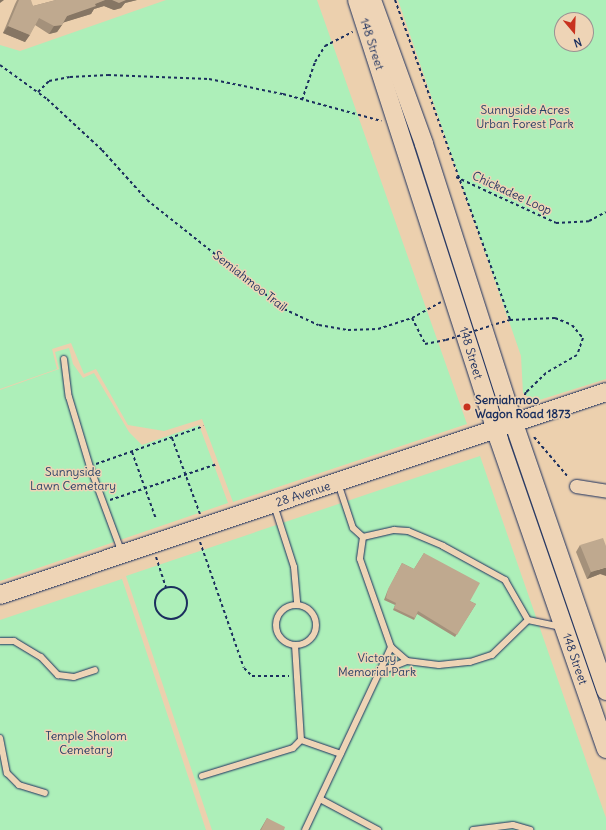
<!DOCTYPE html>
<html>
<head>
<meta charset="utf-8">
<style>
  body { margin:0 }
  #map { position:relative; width:606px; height:830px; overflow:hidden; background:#ecd0ae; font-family:Delius,sans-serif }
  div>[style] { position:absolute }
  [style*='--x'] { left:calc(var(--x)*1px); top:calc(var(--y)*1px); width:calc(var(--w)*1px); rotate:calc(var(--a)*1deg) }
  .green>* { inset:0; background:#adefb9 }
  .path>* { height:2px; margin-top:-1px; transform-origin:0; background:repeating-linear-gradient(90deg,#1b2f5e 0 3px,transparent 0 6px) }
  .path>.ring { margin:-1px; padding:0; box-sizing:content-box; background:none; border:2px solid #1b2f5e; border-radius:50% }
  .roads { filter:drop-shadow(0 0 1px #1b2f5e) drop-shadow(0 0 1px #1b2f5e) }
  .lane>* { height:6px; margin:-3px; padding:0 3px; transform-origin:3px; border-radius:3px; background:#eed4b6 }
  .lane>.ring { margin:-3px; padding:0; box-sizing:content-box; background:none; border:6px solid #eed4b6; border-radius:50% }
  .street>* { height:13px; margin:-6.5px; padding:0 6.5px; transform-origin:6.5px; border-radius:6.5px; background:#eed4b6 }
  .secondary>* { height:18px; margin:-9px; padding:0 9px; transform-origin:9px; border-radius:9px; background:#eed4b6 }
  .path-bridge>* { height:2px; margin-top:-1px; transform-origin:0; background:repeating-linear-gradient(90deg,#1b2f5e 0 3px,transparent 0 6px) }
  .wall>* { inset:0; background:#a4917b }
  .shaded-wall>* { inset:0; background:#867664 }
  .building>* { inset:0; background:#bfa98f }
  .dots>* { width:11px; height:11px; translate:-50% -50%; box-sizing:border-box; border:2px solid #eed4b6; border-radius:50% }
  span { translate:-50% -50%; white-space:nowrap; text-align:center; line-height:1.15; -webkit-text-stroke:3px #eed4b6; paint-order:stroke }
  .street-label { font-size:12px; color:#1b2f5e }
  .park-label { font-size:12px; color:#2a4267 }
  .poi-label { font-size:12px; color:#1b2f5e; font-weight:700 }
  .left { translate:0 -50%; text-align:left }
  .north { position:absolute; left:554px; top:12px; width:40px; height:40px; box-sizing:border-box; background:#eed4b6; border:1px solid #9a9293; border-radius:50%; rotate:161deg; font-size:11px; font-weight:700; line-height:16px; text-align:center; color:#1b2f5e }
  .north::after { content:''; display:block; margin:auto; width:14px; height:18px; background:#c8321e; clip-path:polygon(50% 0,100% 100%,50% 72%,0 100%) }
</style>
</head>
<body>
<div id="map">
  <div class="green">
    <div style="clip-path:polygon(166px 0,317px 0,467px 424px,233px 502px,202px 419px,164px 431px,128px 425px,96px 369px,84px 374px,71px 343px,52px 349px,57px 369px,0 389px,0 45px,20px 51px)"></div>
    <div style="clip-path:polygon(evenodd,398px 0,606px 0,606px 379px,533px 402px,523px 393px,521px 356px,398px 0,562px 20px,586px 20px,586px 44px,562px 44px,562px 20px)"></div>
    <div style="clip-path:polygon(69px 348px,73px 364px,83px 378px,94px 373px,129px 432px,142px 445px,199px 425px,228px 503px,0 581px,0 390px,59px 369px,55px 352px)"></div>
    <div style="clip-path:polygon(480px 456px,606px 818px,606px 830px,212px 830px,126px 576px)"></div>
    <div style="clip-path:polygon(122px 579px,206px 830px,0 830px,0 620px)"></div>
  </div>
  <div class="path">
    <div style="--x:395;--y:0;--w:340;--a:70.2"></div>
    <div style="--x:0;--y:65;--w:58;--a:35.9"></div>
    <div style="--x:47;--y:99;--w:75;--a:42.8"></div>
    <div style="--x:102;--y:150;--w:67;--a:48"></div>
    <div style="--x:147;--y:200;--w:175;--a:38.5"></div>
    <div style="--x:284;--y:309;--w:38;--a:25"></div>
    <div style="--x:319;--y:325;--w:29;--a:10"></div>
    <div style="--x:348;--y:330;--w:30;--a:-2"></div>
    <div style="--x:378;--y:329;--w:36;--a:-18"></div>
    <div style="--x:412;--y:318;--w:29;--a:63"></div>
    <div style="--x:425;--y:344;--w:21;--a:-11"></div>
    <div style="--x:38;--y:92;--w:16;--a:-45"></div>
    <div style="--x:49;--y:81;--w:21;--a:-11"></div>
    <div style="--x:70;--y:77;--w:38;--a:-3"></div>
    <div style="--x:108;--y:75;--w:101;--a:2.3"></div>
    <div style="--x:209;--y:79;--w:76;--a:11.5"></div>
    <div style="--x:283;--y:94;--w:102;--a:15.4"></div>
    <div style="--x:302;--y:100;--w:40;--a:-71.1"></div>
    <div style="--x:315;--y:62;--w:19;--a:-58"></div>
    <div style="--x:325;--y:46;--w:31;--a:-27"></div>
    <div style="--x:456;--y:177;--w:110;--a:24.7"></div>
    <div style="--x:556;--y:223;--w:33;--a:-3"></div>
    <div style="--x:589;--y:221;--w:19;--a:-28"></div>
    <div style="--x:412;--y:318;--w:33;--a:-29"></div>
    <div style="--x:496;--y:324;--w:15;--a:-16"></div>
    <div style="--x:510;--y:320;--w:45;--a:-2.5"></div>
    <div style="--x:555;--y:318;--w:18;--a:22"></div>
    <div style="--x:572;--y:325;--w:17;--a:50"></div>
    <div style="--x:583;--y:338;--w:18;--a:109"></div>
    <div style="--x:577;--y:355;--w:36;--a:150"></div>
    <div style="--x:546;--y:373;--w:28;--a:136"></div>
    <div style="--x:526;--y:392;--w:10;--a:114"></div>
    <div style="--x:534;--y:437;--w:54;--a:49.5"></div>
    <div style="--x:172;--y:438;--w:81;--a:69.8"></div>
    <div style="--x:132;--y:452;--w:71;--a:70.3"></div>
    <div style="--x:96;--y:464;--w:114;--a:-19.4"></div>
    <div style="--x:110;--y:500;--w:113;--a:-18.6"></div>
    <div style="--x:200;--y:542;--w:133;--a:70.8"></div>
    <div style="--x:244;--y:668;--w:11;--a:45"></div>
    <div style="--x:252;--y:676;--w:37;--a:0"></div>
    <div style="--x:156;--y:557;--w:32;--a:72"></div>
    <div class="ring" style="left:155px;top:587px;width:30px;height:30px"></div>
  </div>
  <div class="roads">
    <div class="lane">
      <div style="--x:64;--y:359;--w:38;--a:83"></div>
      <div style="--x:69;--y:397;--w:73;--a:73.3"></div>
      <div style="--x:90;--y:467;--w:92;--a:69.6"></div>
      <div style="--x:338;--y:483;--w:47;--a:71.6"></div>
      <div style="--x:353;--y:528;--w:13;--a:42"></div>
      <div style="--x:363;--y:537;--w:22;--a:98"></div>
      <div style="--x:360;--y:559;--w:93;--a:70.6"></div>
      <div style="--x:391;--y:647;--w:21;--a:41"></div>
      <div style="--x:407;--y:661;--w:32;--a:7"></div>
      <div style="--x:439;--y:665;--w:31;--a:-6"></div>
      <div style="--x:470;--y:662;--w:23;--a:-18"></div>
      <div style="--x:492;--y:655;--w:50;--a:-44.2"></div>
      <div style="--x:528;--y:620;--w:35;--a:12"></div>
      <div style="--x:274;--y:505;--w:65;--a:72.1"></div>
      <div style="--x:294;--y:567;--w:37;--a:85"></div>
      <div style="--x:363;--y:537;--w:32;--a:-13"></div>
      <div style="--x:394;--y:530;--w:14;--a:4"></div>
      <div style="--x:408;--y:531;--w:38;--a:23"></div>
      <div style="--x:443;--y:546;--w:71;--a:28.7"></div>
      <div style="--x:505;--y:580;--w:46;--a:60.1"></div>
      <div class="ring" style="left:276px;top:605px;width:34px;height:34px"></div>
      <div style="--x:0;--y:641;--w:14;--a:0"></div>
      <div style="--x:14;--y:641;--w:31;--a:31"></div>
      <div style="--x:41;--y:657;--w:25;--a:47"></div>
      <div style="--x:58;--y:675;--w:16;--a:7"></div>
      <div style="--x:74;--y:677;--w:22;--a:-18"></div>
      <div style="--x:295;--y:645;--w:95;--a:86.4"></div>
      <div style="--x:301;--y:740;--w:42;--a:19.3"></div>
      <div style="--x:382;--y:671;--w:27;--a:-22"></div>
      <div style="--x:0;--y:738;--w:36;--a:79"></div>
      <div style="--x:7;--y:773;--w:17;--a:45"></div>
      <div style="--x:19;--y:785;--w:27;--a:17"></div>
      <div style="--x:202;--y:776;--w:95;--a:-17.1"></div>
      <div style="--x:293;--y:748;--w:11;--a:-45"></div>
      <div style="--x:320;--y:799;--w:66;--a:28.1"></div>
      <div style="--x:305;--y:830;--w:202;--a:-64.8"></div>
      <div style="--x:473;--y:830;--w:40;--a:-7.1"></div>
      <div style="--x:513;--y:825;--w:18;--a:16"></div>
    </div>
    <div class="street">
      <div style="--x:576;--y:486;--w:30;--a:9"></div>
    </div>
    <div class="secondary">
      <div style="--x:357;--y:0;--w:462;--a:72.1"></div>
      <div style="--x:499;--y:440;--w:327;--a:70.9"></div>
      <div style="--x:372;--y:0;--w:153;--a:70.1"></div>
      <div style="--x:424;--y:144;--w:281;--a:72.2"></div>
      <div style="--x:510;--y:412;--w:295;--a:71"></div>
      <div style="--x:0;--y:595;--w:639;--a:-18.52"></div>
    </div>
  </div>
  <div class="path-bridge">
    <div style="--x:446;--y:340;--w:49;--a:-17.7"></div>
  </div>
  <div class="wall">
    <div style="clip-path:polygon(17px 0,29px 0,33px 6px,56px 0,137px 0,125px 3px,121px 8px,114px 10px,104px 6px,94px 9px,91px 14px,64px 22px,57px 32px,49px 34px,35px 25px,25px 42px,3px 33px,15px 4px)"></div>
    <div style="clip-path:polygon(580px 545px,600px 574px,587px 579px,576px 552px)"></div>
    <div style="clip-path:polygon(424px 553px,470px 601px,476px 604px,455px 637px,417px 614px,414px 620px,393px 610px,395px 605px,384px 600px,387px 592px,402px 563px,414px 569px)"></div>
    <div style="clip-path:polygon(267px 818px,284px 830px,260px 830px)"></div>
  </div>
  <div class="shaded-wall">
    <div style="clip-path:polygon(0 0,4px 0,0 3px)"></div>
    <div style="clip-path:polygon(105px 0,137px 0,125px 3px,121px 8px,114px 10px,104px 6px,94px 9px,91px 14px,62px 23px,67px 16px,95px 4px)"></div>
    <div style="clip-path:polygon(62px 25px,57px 32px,49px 34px,54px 26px)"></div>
    <div style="clip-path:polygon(8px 26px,30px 35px,25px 42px,3px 33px)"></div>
    <div style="clip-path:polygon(604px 568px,606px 568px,606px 576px,600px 574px,587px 579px,591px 572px)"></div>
  </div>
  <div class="building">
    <div style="clip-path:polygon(19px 0,31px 0,33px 6px,56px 0,105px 0,95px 4px,96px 6px,67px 16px,62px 25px,54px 26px,39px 18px,30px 35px,8px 26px)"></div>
    <div style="clip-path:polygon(112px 0,126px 0,119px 3px)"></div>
    <div style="clip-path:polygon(603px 538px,606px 546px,606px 568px,604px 568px,591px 572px,580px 545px)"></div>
    <div style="clip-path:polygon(424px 553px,480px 583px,470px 601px,476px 604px,457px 635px,418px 611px,415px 618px,394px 608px,396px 603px,386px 598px,388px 589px,402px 563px,414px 569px)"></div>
    <div style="clip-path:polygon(267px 818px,285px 827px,284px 830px,261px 830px)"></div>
  </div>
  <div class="dots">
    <div style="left:467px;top:407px;background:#c8321e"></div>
  </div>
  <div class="street-label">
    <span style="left:372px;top:44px;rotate:72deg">148 Street</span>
    <span style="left:512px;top:193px;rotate:25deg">Chickadee Loop</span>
    <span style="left:250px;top:281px;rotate:38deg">Semiahmoo Trail</span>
    <span style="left:471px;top:353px;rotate:73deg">148 Street</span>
    <span style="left:303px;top:494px;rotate:-18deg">28 Avenue</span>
    <span style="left:575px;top:659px;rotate:71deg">148 Street</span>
  </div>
  <div class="park-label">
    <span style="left:525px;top:117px">Sunnyside Acres<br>Urban Forest Park</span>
    <span style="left:73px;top:479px">Sunnyside<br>Lawn Cemetary</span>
    <span style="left:377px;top:665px">Victory<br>Memorial Park</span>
    <span style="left:86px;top:743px">Temple Sholom<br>Cemetary</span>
  </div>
  <div class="poi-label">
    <span class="left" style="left:475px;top:407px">Semiahmoo<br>Wagon Road 1873</span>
  </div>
  <div class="north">N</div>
</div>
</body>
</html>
